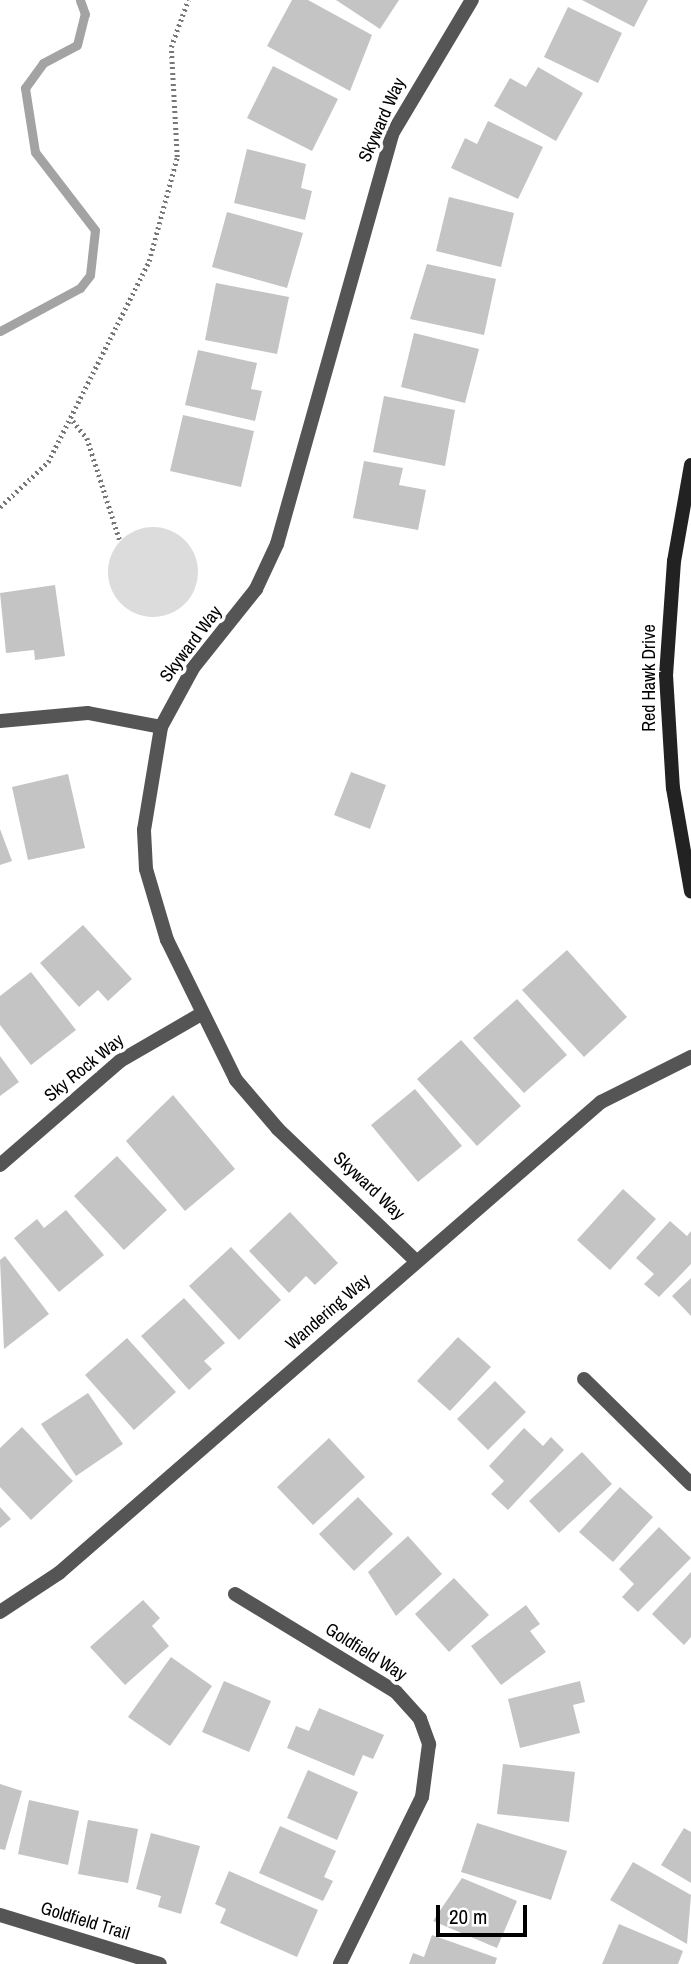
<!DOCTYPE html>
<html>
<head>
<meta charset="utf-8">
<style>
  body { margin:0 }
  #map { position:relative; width:691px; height:1964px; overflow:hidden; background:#fff; font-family:"Archivo Narrow",sans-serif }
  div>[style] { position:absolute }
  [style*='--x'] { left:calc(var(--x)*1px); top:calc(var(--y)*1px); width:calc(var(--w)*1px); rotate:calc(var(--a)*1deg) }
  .green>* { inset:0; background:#dcdcdc }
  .round { border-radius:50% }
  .stream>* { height:9px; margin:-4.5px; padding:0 4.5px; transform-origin:4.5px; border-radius:4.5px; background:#a3a3a3 }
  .building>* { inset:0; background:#c4c4c4 }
  .path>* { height:4.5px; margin-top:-2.25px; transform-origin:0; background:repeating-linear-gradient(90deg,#777 0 2px,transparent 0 5.5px) }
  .street>* { height:14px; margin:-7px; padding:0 7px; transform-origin:7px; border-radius:7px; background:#555 }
  .secondary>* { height:14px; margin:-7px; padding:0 7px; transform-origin:7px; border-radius:7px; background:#222 }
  span { translate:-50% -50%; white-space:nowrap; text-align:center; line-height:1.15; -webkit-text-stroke:7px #fff; paint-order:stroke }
  .street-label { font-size:18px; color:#000 }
  .scale { position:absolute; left:436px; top:1905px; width:91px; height:32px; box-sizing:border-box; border:4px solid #000; border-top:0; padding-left:9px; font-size:21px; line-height:24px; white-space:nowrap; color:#000; -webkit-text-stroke:5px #fff; paint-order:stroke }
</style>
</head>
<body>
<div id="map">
  <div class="green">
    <div class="round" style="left:108px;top:527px;width:90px;height:90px"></div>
  </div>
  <div class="stream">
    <div style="--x:0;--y:331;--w:91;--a:-28.3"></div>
    <div style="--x:80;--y:288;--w:16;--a:-52"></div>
    <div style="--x:90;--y:275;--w:45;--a:-83.7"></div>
    <div style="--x:95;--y:230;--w:98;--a:-127.6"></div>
    <div style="--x:35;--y:152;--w:65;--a:-98.9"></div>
    <div style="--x:25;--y:88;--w:31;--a:-54"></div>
    <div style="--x:43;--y:63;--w:38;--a:-28"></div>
    <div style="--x:77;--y:45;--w:32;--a:-76"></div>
    <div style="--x:85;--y:14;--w:15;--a:-110"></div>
  </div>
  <div class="building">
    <div style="clip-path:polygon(292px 0,308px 0,372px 35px,350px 91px,267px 46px)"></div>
    <div style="clip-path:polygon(336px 0,399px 0,380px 29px)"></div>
    <div style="clip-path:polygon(582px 0,648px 0,634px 27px)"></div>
    <div style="clip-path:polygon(568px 7px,622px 33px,598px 83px,544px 57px)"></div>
    <div style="clip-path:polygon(273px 66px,338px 99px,312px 151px,247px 118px)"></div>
    <div style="clip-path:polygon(538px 67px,583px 93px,556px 141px,494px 106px,510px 78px,526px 87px)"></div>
    <div style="clip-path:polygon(488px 121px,543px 147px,518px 199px,451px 168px,465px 138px,477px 144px)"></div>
    <div style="clip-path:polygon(247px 149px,306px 164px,301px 188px,312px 191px,305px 220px,234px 203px)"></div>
    <div style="clip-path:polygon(449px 197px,514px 213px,501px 267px,436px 251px)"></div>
    <div style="clip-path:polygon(227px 212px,303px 233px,287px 288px,212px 267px)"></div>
    <div style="clip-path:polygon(427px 264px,496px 279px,484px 335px,410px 319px)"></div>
    <div style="clip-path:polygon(216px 283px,289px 297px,277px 354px,205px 340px)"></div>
    <div style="clip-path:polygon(414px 333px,479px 349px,465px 403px,401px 387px)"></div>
    <div style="clip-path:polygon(198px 350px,257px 363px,251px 389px,262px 391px,255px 421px,185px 405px)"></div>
    <div style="clip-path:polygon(384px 396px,455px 410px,445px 466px,373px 452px)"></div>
    <div style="clip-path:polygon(183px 415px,254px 431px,241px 487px,170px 471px)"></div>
    <div style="clip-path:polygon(364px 461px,403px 468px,399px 485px,426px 490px,418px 530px,353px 518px)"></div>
    <div style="clip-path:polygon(55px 585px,65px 656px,35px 660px,34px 650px,6px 653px,0 593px)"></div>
    <div style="clip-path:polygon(351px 772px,386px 785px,370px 829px,334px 815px)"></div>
    <div style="clip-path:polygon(68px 774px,85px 848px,28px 860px,12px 787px)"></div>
    <div style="clip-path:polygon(0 829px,12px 861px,0 865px)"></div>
    <div style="clip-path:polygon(83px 925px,132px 979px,108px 1001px,98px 990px,79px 1007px,40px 963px)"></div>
    <div style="clip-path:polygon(567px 950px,627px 1017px,584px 1057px,522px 990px)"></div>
    <div style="clip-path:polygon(31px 972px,76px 1030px,31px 1065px,0 1025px,0 996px)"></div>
    <div style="clip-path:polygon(517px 999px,567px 1055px,524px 1093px,473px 1038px)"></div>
    <div style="clip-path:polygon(461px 1040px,521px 1106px,477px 1146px,417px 1079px)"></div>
    <div style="clip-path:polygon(0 1056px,19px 1082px,0 1096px)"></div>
    <div style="clip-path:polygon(415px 1089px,462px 1146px,418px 1182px,371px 1125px)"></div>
    <div style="clip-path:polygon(173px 1095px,235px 1169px,185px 1211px,126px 1141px)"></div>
    <div style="clip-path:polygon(117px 1156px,167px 1210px,124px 1250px,74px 1196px)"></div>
    <div style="clip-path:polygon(623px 1189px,656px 1219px,610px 1270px,577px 1240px)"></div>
    <div style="clip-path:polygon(66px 1210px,104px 1255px,59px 1292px,14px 1238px,37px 1219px,44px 1228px)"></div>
    <div style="clip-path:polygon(290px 1212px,338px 1263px,315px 1285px,306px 1276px,289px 1293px,249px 1251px)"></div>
    <div style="clip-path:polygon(670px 1221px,687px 1236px,691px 1231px,691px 1264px,659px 1297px,644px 1284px,654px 1274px,636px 1258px)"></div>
    <div style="clip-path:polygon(231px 1247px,281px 1300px,239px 1340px,189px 1286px)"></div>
    <div style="clip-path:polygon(5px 1256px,49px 1314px,4px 1349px,0 1260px)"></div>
    <div style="clip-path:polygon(691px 1278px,691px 1316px,672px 1296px)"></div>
    <div style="clip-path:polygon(184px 1298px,225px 1343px,204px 1361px,212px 1369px,189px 1390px,141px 1336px)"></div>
    <div style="clip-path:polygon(458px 1337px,491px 1367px,450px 1411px,417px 1381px)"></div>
    <div style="clip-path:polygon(127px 1338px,176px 1392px,134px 1430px,85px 1375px)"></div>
    <div style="clip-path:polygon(495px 1381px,526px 1412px,488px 1450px,457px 1419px)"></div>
    <div style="clip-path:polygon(88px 1393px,123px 1444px,76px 1476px,41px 1424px)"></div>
    <div style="clip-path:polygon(22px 1427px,73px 1481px,31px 1520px,0 1487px,0 1448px)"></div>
    <div style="clip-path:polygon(524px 1428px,543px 1446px,551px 1437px,564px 1450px,508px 1510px,491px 1494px,504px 1481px,489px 1466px)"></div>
    <div style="clip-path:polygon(329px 1438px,365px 1477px,313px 1525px,277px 1487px)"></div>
    <div style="clip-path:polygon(582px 1452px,612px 1484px,559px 1533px,529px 1501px)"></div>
    <div style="clip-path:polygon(620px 1487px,653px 1517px,613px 1562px,579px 1532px)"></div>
    <div style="clip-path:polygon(358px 1497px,393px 1534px,354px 1571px,319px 1534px)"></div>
    <div style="clip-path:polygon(0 1507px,11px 1519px,0 1528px)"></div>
    <div style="clip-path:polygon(659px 1527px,691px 1558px,638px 1612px,622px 1597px,634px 1584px,619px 1569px)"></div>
    <div style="clip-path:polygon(408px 1536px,442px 1574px,396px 1616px,368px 1572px)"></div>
    <div style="clip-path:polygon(691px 1572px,691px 1637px,684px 1645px,652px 1614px)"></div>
    <div style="clip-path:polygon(454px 1578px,489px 1615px,449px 1652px,415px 1614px)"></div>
    <div style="clip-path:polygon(143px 1600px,160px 1618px,152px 1626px,169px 1646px,125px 1685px,90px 1647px)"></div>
    <div style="clip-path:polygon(526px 1605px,540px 1624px,530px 1631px,546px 1652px,501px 1685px,471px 1646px)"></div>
    <div style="clip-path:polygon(171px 1657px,212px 1686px,170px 1746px,128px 1717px)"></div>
    <div style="clip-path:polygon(224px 1681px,271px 1701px,249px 1752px,202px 1732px)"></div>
    <div style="clip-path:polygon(580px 1681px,585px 1702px,573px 1705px,580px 1733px,520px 1748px,508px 1699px)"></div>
    <div style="clip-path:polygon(319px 1708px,384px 1735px,373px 1759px,363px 1755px,354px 1776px,287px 1748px,296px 1726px,309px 1731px)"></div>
    <div style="clip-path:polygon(503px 1764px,575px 1772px,569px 1822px,497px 1814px)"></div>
    <div style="clip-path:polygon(308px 1770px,358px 1792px,337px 1840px,287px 1818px)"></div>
    <div style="clip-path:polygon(0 1784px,22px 1791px,5px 1850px,0 1849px)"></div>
    <div style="clip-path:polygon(29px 1800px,79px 1811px,68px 1865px,18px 1854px)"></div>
    <div style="clip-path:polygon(88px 1820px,138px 1829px,128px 1883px,78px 1874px)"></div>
    <div style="clip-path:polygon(477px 1823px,567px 1851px,551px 1900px,461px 1872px)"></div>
    <div style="clip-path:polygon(280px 1826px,336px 1851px,324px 1877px,333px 1881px,323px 1901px,259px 1873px)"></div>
    <div style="clip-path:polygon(684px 1828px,691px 1832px,691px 1883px,661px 1865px)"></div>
    <div style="clip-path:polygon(151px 1833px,200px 1846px,181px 1914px,158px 1907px,161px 1896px,136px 1889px)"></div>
    <div style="clip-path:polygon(633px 1862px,691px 1895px,687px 1944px,610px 1900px)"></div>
    <div style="clip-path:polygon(229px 1871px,318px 1910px,297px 1957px,220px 1923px,226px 1909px,215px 1904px)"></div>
    <div style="clip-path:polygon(462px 1878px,517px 1901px,497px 1948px,433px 1921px)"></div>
    <div style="clip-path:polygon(619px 1924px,683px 1951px,678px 1964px,602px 1964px)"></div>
    <div style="clip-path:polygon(432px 1935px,497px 1958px,495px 1964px,409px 1964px,413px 1953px,424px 1957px)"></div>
  </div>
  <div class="path">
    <div style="--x:73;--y:421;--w:22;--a:51"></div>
    <div style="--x:87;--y:438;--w:108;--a:72.2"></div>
    <div style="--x:0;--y:507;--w:66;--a:-43.2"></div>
    <div style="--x:48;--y:462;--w:225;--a:-63.3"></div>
    <div style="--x:149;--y:261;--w:108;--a:-74.9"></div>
    <div style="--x:177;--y:157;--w:110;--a:-93.1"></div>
    <div style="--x:171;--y:47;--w:50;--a:-70.1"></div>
  </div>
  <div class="street">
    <div style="--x:0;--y:721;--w:88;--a:-5.2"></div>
    <div style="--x:88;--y:713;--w:74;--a:10.9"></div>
    <div style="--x:0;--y:1165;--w:159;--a:-40.9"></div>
    <div style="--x:120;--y:1061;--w:94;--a:-30.1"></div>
    <div style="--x:415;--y:1260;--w:190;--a:-136.3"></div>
    <div style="--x:278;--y:1129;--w:65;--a:-130.6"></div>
    <div style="--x:236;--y:1080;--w:156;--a:-116.2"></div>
    <div style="--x:167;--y:940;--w:74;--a:-106.5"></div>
    <div style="--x:146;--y:869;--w:39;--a:-93"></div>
    <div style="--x:144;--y:830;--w:104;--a:-80.6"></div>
    <div style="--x:161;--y:727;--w:67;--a:-61.5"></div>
    <div style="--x:193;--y:668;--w:101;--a:-51.4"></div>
    <div style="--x:256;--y:589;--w:50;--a:-65"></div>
    <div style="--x:277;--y:544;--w:426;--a:-74.3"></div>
    <div style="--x:392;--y:134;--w:156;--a:-59.2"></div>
    <div style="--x:584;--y:1379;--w:150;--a:44.5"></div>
    <div style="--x:235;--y:1594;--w:188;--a:31.3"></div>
    <div style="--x:396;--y:1692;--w:36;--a:48"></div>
    <div style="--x:420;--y:1719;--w:27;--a:70"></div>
    <div style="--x:429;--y:1744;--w:53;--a:97.5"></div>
    <div style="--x:422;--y:1797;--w:186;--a:116.2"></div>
    <div style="--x:0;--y:1612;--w:71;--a:-33.5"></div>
    <div style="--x:59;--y:1573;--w:718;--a:-40.99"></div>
    <div style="--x:601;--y:1102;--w:101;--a:-26.6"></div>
    <div style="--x:0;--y:1915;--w:167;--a:17"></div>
  </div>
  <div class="secondary">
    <div style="--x:691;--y:465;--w:97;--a:100"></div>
    <div style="--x:674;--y:561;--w:114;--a:94"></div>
    <div style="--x:666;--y:675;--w:113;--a:86.5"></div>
    <div style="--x:673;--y:788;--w:105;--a:80.1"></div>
  </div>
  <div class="street-label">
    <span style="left:382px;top:120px;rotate:-66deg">Skyward Way</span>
    <span style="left:191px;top:644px;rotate:-53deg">Skyward Way</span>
    <span style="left:649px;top:678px;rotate:-90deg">Red Hawk Drive</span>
    <span style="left:84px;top:1068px;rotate:-39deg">Sky Rock Way</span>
    <span style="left:369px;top:1186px;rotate:43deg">Skyward Way</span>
    <span style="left:328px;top:1312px;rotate:-41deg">Wandering Way</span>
    <span style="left:366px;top:1652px;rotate:32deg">Goldfield Way</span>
    <span style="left:85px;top:1921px;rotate:17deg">Goldfield Trail</span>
  </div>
  <div class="scale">20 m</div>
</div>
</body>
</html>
